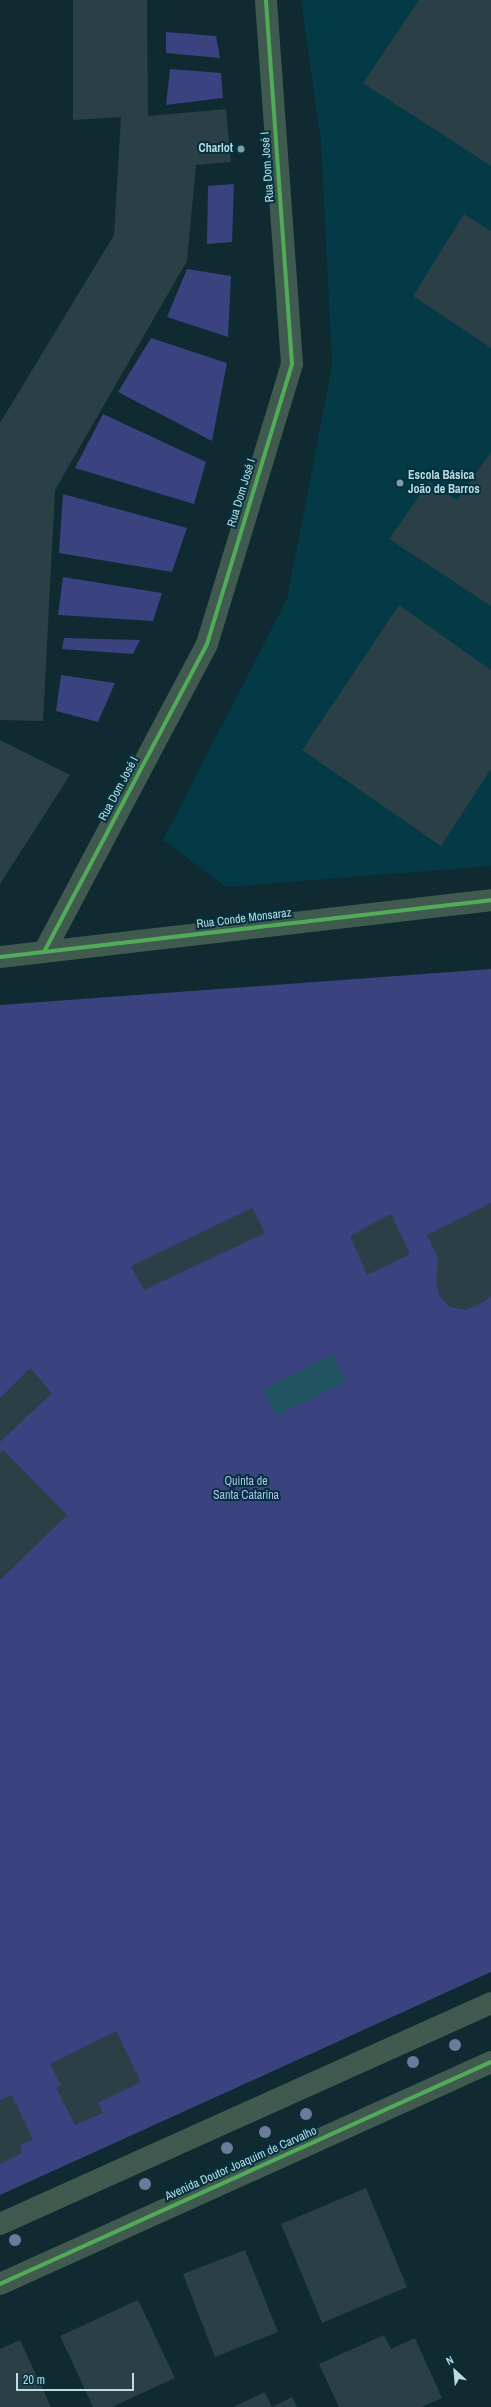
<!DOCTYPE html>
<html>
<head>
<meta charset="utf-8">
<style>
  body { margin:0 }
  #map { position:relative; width:491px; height:2407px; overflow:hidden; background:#0f2a30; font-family:"Archivo Narrow",sans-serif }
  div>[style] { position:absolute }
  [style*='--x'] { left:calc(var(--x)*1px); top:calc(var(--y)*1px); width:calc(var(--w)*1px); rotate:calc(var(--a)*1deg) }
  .built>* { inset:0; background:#033a46 }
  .green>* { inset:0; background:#3b4280 }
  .water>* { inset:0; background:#225562 }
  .building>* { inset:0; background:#2b3f47 }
  .minor>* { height:22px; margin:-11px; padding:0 11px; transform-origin:11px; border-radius:11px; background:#405a4f }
  .tertiary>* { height:22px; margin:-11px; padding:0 11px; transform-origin:11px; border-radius:11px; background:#405a4f }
  .cycleway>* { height:4px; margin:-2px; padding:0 2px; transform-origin:2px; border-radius:2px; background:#51ab58 }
  .trees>* { width:12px; height:12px; margin:-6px; border-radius:50%; background:#6b7b9a }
  .dots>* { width:11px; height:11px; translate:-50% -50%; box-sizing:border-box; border:2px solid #02323d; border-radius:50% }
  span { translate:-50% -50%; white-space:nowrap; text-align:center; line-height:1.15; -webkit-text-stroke:4px #02323d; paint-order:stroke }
  .poi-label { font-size:12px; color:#bedae3; font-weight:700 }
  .right { translate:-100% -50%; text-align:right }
  .left { translate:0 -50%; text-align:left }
  .street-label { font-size:12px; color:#bedae3 }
  .park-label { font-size:12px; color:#b6bdf0 }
  .north { position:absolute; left:435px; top:2351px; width:40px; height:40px; -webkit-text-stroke:3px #02323d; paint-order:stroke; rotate:334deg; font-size:11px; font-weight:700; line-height:16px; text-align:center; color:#bedae3 }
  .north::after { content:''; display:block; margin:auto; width:14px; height:18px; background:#bedae3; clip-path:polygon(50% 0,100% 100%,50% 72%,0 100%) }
  .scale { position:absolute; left:16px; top:2373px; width:118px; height:18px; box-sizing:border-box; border:2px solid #bedae3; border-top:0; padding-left:5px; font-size:12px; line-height:14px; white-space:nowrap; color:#bedae3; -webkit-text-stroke:3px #02323d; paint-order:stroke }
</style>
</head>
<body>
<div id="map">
  <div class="built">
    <div style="clip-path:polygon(301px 0,491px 0,491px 866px,226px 887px,163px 840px,287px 599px,332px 366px,321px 142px)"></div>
  </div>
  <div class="green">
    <div style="clip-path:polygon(166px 32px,216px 36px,220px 58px,166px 53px)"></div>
    <div style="clip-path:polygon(170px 69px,221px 73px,223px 98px,166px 105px)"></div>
    <div style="clip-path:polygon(234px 184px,232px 242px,207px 244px,208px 186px)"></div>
    <div style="clip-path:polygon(187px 269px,231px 276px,228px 337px,167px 317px)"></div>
    <div style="clip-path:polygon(151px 338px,227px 363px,212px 441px,118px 392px)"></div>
    <div style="clip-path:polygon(103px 414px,206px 462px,194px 504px,75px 468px)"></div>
    <div style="clip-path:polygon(63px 494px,187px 528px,172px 572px,59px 553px)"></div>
    <div style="clip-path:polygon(63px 577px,162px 593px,153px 621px,58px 615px)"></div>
    <div style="clip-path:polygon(64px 638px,140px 640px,133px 654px,62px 649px)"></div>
    <div style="clip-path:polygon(61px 675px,115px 683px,98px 722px,56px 711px)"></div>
    <div style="clip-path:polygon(491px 969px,491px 1972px,0 2195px,0 1005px)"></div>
  </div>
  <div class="water">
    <div style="clip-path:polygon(333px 1354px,345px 1382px,276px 1416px,263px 1390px)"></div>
  </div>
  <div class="building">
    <div style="clip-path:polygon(73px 0,147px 0,148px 116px,226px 109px,231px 162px,196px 165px,187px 261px,55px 490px,43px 721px,0 720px,0 423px,114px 235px,121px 117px,73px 120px)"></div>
    <div style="clip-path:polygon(419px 0,491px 0,491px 166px,363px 83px)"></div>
    <div style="clip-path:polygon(464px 214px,491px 231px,491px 348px,413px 296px)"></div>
    <div style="clip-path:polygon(491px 452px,491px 606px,389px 539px,429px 482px,457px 500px)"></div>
    <div style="clip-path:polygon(399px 605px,491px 670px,491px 769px,441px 846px,302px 750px)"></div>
    <div style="clip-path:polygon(0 740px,70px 775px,0 884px)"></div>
    <div style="clip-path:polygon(491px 1203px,491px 1296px,482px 1303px,466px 1310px,450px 1307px,440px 1297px,436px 1284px,438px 1258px,427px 1235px)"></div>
    <div style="clip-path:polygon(252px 1208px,265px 1233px,144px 1290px,131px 1266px)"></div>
    <div style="clip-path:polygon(391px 1214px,410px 1254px,367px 1275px,350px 1236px)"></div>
    <div style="clip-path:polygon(30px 1368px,52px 1393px,0 1442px,0 1398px)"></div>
    <div style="clip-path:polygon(3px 1450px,67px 1515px,0 1580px,0 1453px)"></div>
    <div style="clip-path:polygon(116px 2031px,141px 2082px,98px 2103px,103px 2113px,75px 2125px,56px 2088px,61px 2085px,50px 2064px)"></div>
    <div style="clip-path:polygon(12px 2095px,33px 2140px,20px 2145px,22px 2153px,0 2164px,0 2100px)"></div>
    <div style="clip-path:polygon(366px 2188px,407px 2287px,322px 2323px,281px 2224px)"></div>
    <div style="clip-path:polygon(245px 2250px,278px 2332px,215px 2357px,183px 2274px)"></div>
    <div style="clip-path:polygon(138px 2300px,175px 2378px,112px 2407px,93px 2407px,60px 2336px)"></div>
    <div style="clip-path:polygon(384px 2335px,391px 2349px,415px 2338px,442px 2398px,422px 2407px,339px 2407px,319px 2364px)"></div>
    <div style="clip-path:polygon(20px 2340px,51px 2407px,0 2407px,0 2349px)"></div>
    <div style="clip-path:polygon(265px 2392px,272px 2407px,292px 2397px,297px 2407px,233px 2407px)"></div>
  </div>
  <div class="minor">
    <div style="--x:44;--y:952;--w:348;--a:-62.1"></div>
    <div style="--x:207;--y:644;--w:293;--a:-73.1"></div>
    <div style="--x:292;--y:364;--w:365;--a:-94.1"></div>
    <div style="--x:0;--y:957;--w:494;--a:-6.6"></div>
  </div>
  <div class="tertiary">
    <div style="--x:0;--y:2224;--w:538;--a:-24.23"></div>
    <div style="--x:0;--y:2284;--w:539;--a:-24.33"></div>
  </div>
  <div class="cycleway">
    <div style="--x:44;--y:952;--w:348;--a:-62.1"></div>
    <div style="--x:207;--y:644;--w:293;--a:-73.1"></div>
    <div style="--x:292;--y:364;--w:365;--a:-94.1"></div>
    <div style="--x:0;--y:957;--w:494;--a:-6.6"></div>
    <div style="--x:0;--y:2284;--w:539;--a:-24.33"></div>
  </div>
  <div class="trees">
    <div style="left:455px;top:2045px"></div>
    <div style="left:413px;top:2062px"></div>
    <div style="left:306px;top:2114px"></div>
    <div style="left:265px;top:2132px"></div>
    <div style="left:227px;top:2148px"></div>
    <div style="left:145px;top:2184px"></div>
    <div style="left:15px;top:2240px"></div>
  </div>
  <div class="dots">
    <div style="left:241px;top:149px;background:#819ca4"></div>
    <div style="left:400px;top:483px;background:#819ca4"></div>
  </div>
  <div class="poi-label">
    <span class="right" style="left:233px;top:149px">Charlot</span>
    <span class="left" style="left:408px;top:483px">Escola Básica<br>João de Barros</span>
  </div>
  <div class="street-label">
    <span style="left:268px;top:167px;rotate:-94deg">Rua Dom José I</span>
    <span style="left:242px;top:493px;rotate:-73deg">Rua Dom José I</span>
    <span style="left:119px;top:789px;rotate:-62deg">Rua Dom José I</span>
    <span style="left:244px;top:919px;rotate:-7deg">Rua Conde Monsaraz</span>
    <span style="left:241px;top:2164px;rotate:-24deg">Avenida Doutor Joaquim de Carvalho</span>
  </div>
  <div class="park-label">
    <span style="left:246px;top:1489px">Quinta de<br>Santa Catarina</span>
  </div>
  <div class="north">N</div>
  <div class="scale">20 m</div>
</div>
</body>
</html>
